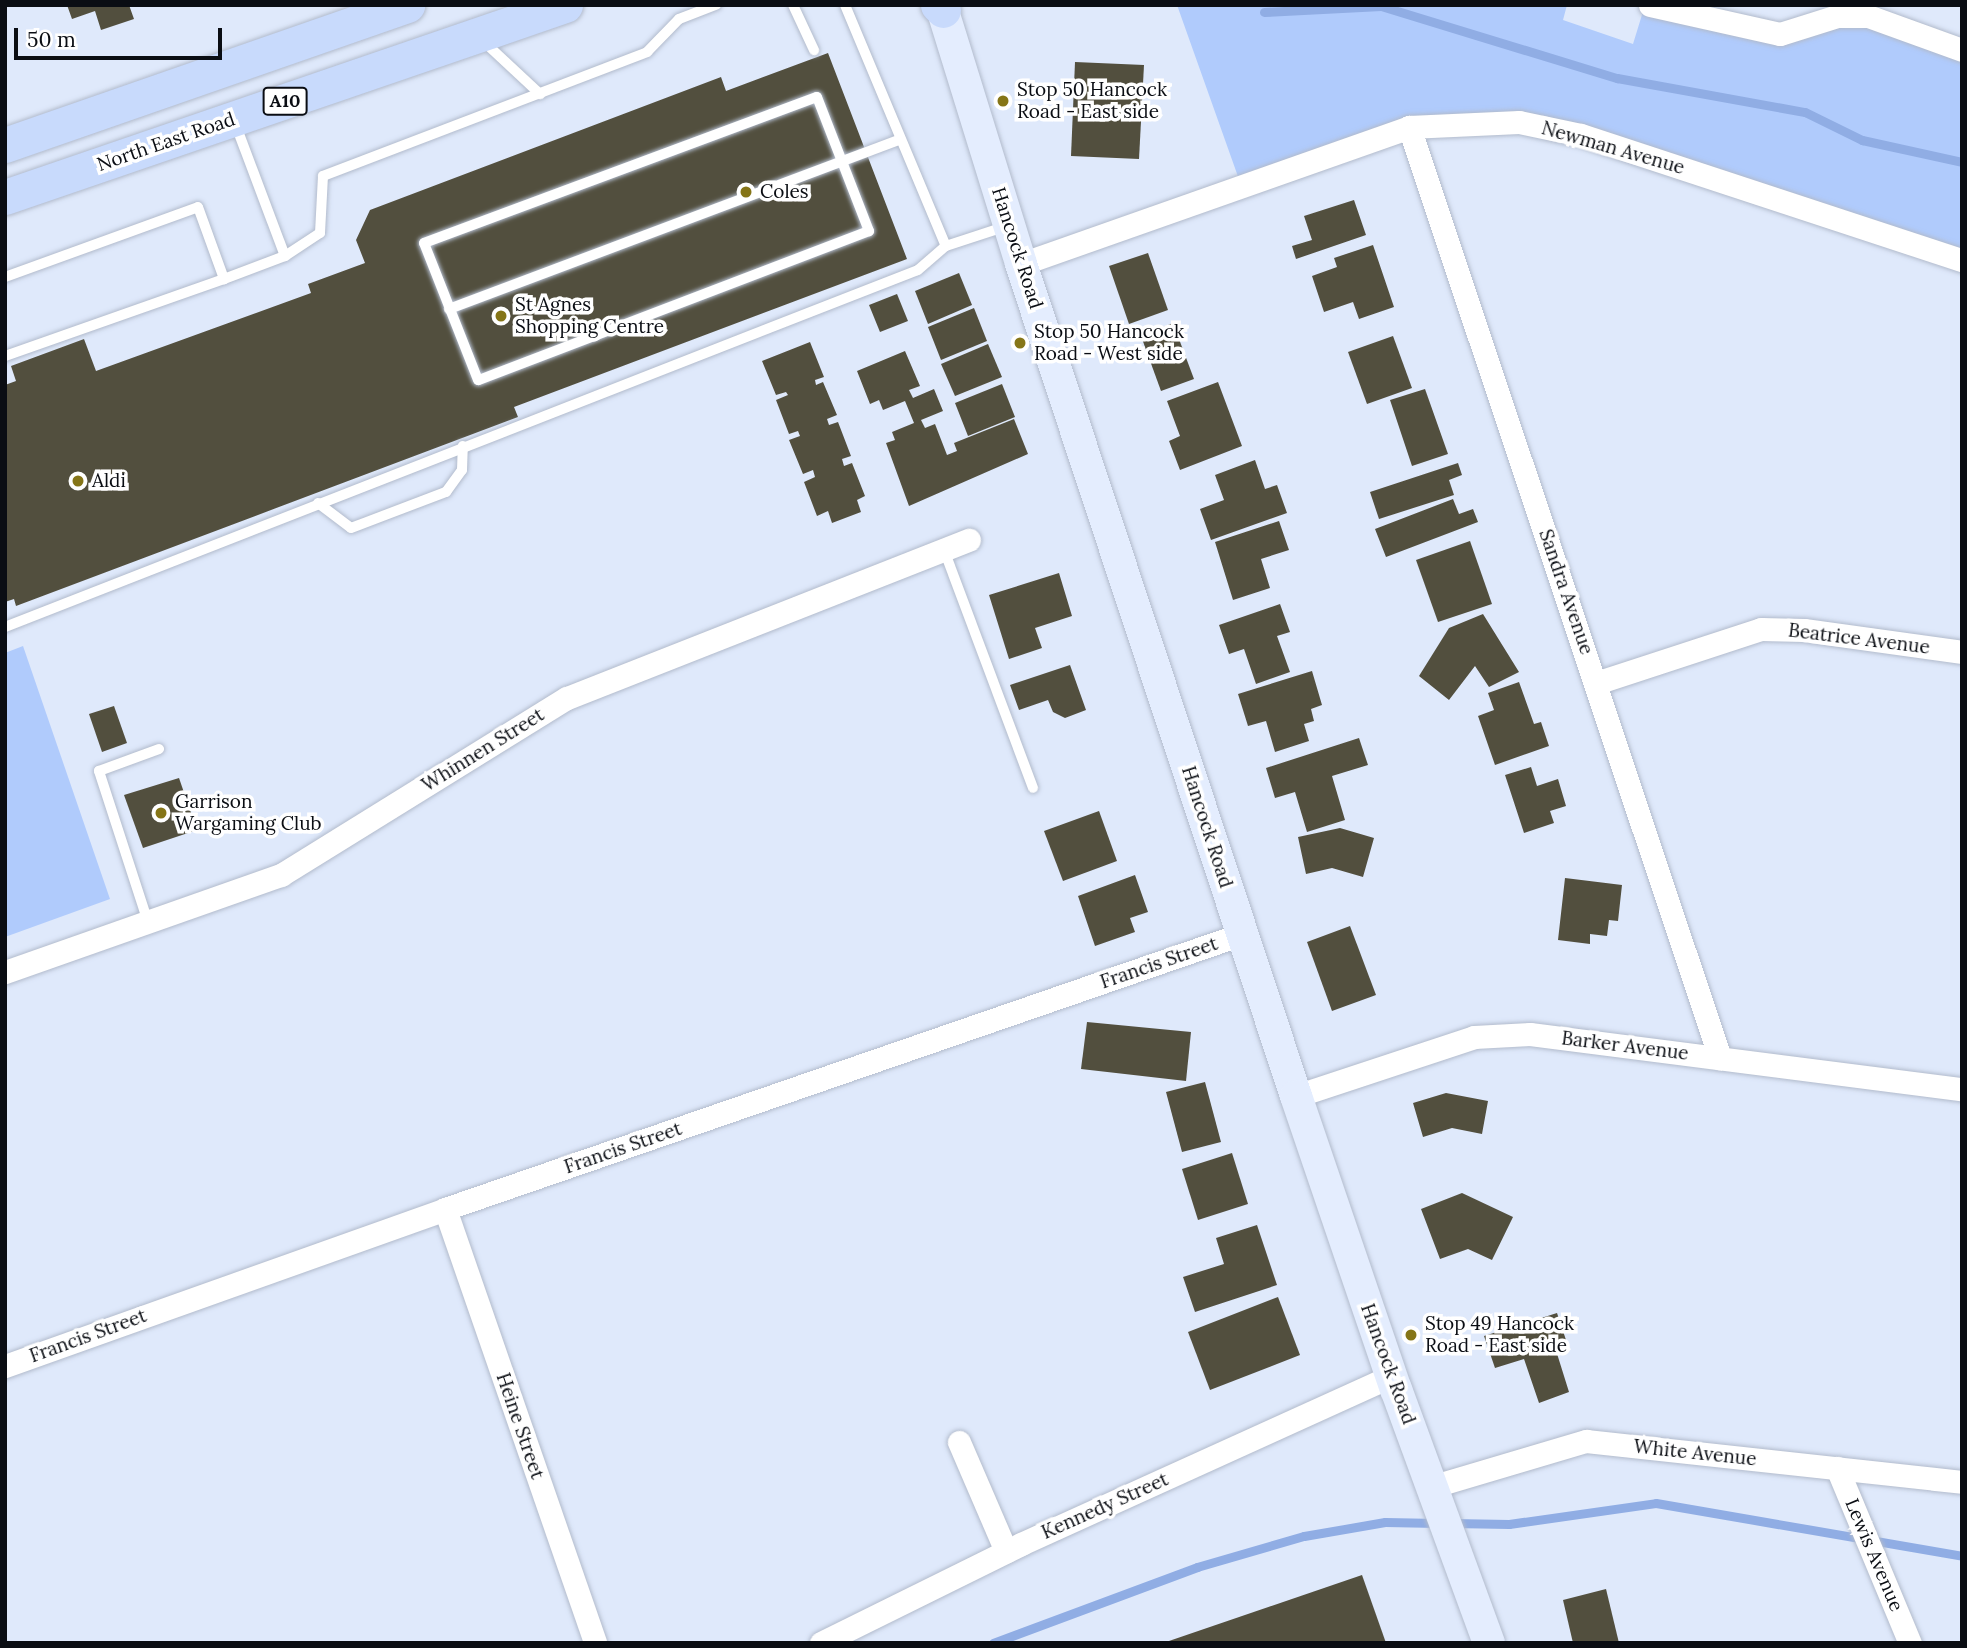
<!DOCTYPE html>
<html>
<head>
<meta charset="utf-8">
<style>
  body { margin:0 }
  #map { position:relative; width:1967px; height:1648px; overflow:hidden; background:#dfe9fb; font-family:Lora,serif }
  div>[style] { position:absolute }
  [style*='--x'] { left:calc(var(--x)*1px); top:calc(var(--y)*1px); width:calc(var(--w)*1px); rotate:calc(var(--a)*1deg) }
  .green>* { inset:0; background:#b0cbfc }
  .stream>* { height:9px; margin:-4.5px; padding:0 4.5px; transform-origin:4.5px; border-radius:4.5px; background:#90ade4 }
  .building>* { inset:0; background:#524f3e }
  .roads { filter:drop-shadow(0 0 2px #b2bbcc) drop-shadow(0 0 2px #b2bbcc) }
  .service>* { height:10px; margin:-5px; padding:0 5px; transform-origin:5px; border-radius:5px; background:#fff }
  .minor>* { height:23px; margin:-11.5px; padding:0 11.5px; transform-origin:11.5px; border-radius:11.5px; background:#fff }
  .secondary>* { height:32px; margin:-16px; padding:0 16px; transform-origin:16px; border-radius:16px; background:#e4edfe }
  .primary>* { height:35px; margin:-17.5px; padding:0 17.5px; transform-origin:17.5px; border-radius:17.5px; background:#c8dafc }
  .dots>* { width:19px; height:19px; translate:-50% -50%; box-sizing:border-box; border:4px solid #fff; border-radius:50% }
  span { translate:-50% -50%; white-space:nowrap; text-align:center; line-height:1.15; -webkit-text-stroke:7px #fff; paint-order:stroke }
  .shield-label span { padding:2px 5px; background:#fff; border:2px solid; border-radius:5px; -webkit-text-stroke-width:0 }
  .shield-label { font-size:18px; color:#0a0d13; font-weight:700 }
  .poi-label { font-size:19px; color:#0a0d13 }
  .left { translate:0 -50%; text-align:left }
  .street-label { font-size:19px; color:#0a0d13 }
  .frame { position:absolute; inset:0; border:7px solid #0a0d13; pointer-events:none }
  .scale { position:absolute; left:14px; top:28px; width:208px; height:32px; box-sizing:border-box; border:4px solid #0a0d13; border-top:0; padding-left:9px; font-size:21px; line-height:24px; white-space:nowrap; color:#0a0d13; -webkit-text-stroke:5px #fff; paint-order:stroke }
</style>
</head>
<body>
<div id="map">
  <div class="green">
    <div style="clip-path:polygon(1177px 5px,1567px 5px,1563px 20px,1633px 44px,1645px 5px,1755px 31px,1837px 16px,1962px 50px,1962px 260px,1581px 135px,1445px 124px,1241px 185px)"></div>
    <div style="clip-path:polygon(23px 646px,110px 899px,5px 937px,5px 653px)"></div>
  </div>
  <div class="stream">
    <div style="--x:1264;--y:12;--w:117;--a:-2.9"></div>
    <div style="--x:1381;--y:6;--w:247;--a:17"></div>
    <div style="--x:1617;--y:78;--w:191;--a:10.3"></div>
    <div style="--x:1805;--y:112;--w:64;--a:26.2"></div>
    <div style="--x:1862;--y:140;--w:102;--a:12.4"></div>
    <div style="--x:1452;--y:1523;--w:57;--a:1"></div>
    <div style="--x:1509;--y:1524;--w:148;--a:-8.1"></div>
    <div style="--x:1656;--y:1503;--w:311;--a:9.8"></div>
    <div style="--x:993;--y:1643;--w:218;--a:-20.4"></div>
    <div style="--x:1197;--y:1567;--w:111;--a:-16.2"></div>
    <div style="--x:1304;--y:1536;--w:82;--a:-9.8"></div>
    <div style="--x:1385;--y:1522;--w:53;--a:1.1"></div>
  </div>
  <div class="building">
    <div style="clip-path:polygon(67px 5px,129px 5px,134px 19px,101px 30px,95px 11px,72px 19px)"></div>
    <div style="clip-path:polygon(828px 53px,907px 259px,514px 407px,518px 417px,16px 606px,14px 599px,5px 602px,5px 385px,16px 381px,11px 366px,84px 339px,96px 371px,311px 293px,308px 284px,365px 263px,356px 240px,370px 210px,721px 77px,726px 91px)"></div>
    <div style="clip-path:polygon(1075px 62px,1144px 65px,1139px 159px,1071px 156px)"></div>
    <div style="clip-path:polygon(1354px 200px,1366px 235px,1296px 259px,1292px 246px,1312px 240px,1304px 216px)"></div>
    <div style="clip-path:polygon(1373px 245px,1394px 307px,1359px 319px,1353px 302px,1324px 312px,1312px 276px,1337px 267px,1334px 258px)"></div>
    <div style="clip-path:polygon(1148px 253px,1168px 310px,1129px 324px,1109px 266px)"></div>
    <div style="clip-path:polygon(959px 273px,972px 305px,928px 324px,915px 291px)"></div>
    <div style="clip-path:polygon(897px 294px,908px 321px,880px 332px,869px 305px)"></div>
    <div style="clip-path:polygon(974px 308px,987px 341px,941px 360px,928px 327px)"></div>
    <div style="clip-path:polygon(1173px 323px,1194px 379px,1161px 391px,1141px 336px)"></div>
    <div style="clip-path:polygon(1393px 336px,1412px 388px,1367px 404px,1348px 352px)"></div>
    <div style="clip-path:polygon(810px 342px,824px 377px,815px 380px,816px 385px,823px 382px,837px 415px,827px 419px,829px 425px,838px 422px,851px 456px,842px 459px,844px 466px,852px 463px,865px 496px,857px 500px,861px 512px,832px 523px,828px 511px,817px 516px,804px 482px,815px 477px,813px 470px,803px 474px,789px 440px,800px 436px,798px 431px,789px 434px,776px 400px,788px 395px,786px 392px,776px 395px,762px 361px)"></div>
    <div style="clip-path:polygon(988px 344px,1002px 377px,955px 396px,941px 364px)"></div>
    <div style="clip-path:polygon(905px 351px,920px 386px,909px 390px,913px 398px,934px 389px,943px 411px,921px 420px,925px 428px,935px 424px,947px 455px,957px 451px,954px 443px,1014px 419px,1028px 454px,909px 506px,886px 443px,895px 440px,892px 432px,914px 423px,905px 401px,883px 410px,879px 400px,870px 404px,857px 371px)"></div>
    <div style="clip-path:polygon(1218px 382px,1242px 446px,1180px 470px,1169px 441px,1180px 436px,1167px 401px)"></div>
    <div style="clip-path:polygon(1002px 384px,1015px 417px,968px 436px,955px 403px)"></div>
    <div style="clip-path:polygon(1425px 389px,1448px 454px,1412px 466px,1390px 400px)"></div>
    <div style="clip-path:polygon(1255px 460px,1265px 489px,1277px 485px,1287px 513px,1211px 540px,1200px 509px,1224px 500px,1215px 475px)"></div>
    <div style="clip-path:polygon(1458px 463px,1462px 475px,1449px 480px,1454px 495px,1379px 519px,1370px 492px)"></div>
    <div style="clip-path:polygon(1453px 499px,1459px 514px,1473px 509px,1478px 522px,1386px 557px,1375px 529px)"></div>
    <div style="clip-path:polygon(1279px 521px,1289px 550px,1261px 559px,1270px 588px,1233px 600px,1215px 542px)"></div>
    <div style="clip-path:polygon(1470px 541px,1492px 604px,1438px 622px,1416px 560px)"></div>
    <div style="clip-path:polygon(1059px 573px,1072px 616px,1035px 628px,1042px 648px,1009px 659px,989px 595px)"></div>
    <div style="clip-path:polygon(1280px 604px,1290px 632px,1277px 636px,1290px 672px,1256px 684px,1244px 649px,1229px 654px,1219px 625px)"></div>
    <div style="clip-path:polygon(1483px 614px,1519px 672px,1489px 687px,1475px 666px,1449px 700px,1419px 676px,1449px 628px)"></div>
    <div style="clip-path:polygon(1070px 665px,1086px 710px,1065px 718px,1053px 712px,1048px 700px,1019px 710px,1010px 685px)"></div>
    <div style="clip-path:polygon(1312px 671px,1322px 705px,1311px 709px,1314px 721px,1304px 724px,1309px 741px,1275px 752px,1266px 721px,1248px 726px,1238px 694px)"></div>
    <div style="clip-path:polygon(1519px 682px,1534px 724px,1541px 722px,1549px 746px,1495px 765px,1478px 716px,1494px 710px,1488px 693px)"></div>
    <div style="clip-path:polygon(114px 706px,127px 743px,102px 752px,89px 714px)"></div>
    <div style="clip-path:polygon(1359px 738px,1368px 765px,1332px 776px,1345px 820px,1307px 832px,1295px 792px,1275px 798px,1266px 768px)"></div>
    <div style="clip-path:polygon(1531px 767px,1537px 786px,1558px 779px,1566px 806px,1550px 811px,1554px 823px,1524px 833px,1505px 775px)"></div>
    <div style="clip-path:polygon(179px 778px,197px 830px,143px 848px,124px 795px)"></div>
    <div style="clip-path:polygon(1099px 811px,1117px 861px,1063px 881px,1044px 831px)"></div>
    <div style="clip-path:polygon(1340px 828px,1374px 838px,1363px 877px,1332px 868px,1306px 874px,1298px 837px)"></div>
    <div style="clip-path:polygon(1135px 875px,1148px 912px,1130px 918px,1135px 932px,1095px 946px,1078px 896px)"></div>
    <div style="clip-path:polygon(1565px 878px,1622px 885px,1618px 921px,1609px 920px,1607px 936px,1590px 934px,1590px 944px,1558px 940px)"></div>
    <div style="clip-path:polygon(1350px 926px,1376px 995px,1332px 1011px,1307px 942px)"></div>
    <div style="clip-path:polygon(1087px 1022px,1191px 1032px,1186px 1081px,1081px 1069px)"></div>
    <div style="clip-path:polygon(1205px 1082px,1221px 1142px,1182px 1152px,1166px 1092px)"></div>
    <div style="clip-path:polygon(1446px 1093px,1488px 1101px,1482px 1134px,1452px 1128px,1423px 1137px,1413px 1103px)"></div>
    <div style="clip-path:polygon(1232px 1153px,1248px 1204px,1198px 1220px,1182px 1169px)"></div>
    <div style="clip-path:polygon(1462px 1193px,1513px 1217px,1492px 1260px,1468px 1249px,1440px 1259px,1421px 1209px)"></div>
    <div style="clip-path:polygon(1257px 1225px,1277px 1285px,1195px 1312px,1183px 1277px,1224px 1264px,1216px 1238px)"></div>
    <div style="clip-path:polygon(1278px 1297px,1300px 1355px,1210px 1390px,1188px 1332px)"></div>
    <div style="clip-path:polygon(1557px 1313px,1566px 1340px,1554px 1344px,1569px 1392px,1539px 1403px,1524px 1359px,1495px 1368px,1484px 1336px)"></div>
    <div style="clip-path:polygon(1362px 1575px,1386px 1643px,1166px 1643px,1166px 1642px)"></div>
    <div style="clip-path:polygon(1606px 1589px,1619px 1643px,1573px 1643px,1563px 1600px)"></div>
  </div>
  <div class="roads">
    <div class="service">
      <div style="--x:793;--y:5;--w:50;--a:65"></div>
      <div style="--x:845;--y:5;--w:261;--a:67.3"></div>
      <div style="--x:946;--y:246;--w:64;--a:-18.2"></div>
      <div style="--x:481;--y:39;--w:81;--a:43"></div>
      <div style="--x:817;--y:97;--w:144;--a:68.8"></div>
      <div style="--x:869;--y:231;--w:418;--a:159.1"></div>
      <div style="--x:478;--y:380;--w:147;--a:-111.5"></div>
      <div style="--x:424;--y:243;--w:419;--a:-20.4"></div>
      <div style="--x:285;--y:256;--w:42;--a:-33.3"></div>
      <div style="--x:320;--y:233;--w:57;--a:-87"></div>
      <div style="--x:323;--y:176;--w:347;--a:-20.9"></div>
      <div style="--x:647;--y:52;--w:46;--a:-45.9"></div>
      <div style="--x:679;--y:19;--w:40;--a:-21"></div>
      <div style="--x:5;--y:277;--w:205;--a:-19.9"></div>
      <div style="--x:198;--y:207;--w:77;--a:70.1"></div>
      <div style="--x:224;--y:279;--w:232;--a:160.6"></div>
      <div style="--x:224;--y:279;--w:65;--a:-20.7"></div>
      <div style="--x:285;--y:256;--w:142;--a:-110.6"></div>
      <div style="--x:449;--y:309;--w:481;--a:-20.6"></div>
      <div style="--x:318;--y:503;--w:41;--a:37.1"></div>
      <div style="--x:351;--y:528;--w:102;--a:-20.8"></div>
      <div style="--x:446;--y:492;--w:27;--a:-54"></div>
      <div style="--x:462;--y:470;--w:24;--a:-88"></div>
      <div style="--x:944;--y:550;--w:254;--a:69.5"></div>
      <div style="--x:5;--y:627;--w:980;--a:-21.36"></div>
      <div style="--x:918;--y:270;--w:37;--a:-41"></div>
      <div style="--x:148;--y:922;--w:159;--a:-108"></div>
      <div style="--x:99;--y:771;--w:64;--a:-20.1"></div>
    </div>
    <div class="minor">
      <div style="--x:1650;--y:5;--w:133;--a:12.6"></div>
      <div style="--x:1780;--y:34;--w:60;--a:-17.5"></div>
      <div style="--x:1837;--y:16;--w:31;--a:0"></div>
      <div style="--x:1868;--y:16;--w:100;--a:19.9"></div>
      <div style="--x:1409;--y:127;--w:982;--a:71.53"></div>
      <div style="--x:1021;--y:264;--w:411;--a:-19.4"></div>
      <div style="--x:1409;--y:127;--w:110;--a:-2.6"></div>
      <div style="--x:1519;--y:122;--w:63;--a:11.8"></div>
      <div style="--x:1581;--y:135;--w:401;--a:18.2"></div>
      <div style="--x:1596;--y:683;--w:174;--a:-18.1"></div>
      <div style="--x:1761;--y:629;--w:43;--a:1.3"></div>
      <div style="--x:1804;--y:630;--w:160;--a:7.9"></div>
      <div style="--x:5;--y:972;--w:293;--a:-19.4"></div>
      <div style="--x:281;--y:875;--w:336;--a:-31.8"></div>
      <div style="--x:567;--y:698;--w:432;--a:-21.5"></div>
      <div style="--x:1296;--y:1096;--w:188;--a:-18.3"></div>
      <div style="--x:1474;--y:1037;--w:56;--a:-3.1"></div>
      <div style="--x:1530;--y:1034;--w:435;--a:7.3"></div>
      <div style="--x:445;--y:1209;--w:459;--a:70.9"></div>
      <div style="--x:5;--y:1366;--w:467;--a:-19.6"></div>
      <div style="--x:445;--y:1209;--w:843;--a:-19.04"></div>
      <div style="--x:959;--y:1442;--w:119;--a:66.7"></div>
      <div style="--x:1837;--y:1468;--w:190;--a:67.4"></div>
      <div style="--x:1434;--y:1486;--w:159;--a:-16.5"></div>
      <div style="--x:1586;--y:1441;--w:378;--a:6.2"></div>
      <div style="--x:821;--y:1643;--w:223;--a:-26.3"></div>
      <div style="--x:1021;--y:1544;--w:407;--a:-24.4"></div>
    </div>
    <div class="secondary">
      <div style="--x:941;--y:5;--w:271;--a:72.8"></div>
      <div style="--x:1021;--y:264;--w:876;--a:71.71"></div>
      <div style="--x:1296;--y:1096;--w:310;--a:71.2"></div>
      <div style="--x:1396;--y:1389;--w:270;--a:69.9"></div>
    </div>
    <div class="primary">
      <div style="--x:938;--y:5;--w:7;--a:45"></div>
      <div style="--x:5;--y:145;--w:426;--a:-19.2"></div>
      <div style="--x:5;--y:197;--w:592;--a:-18.92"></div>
    </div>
  </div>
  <div class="dots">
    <div style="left:1003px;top:101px;background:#857517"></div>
    <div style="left:746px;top:192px;background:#857517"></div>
    <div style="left:501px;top:316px;background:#857517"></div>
    <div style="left:1020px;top:343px;background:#857517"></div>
    <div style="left:78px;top:481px;background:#857517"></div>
    <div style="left:161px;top:813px;background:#857517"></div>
    <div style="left:1411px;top:1335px;background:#857517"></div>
  </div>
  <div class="shield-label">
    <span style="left:285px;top:101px">A10</span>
  </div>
  <div class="poi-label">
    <span class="left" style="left:1017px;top:101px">Stop 50 Hancock<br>Road - East side</span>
    <span class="left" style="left:760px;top:192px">Coles</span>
    <span class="left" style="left:515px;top:316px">St Agnes<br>Shopping Centre</span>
    <span class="left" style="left:1034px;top:343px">Stop 50 Hancock<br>Road - West side</span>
    <span class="left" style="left:92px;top:481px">Aldi</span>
    <span class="left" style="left:175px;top:813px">Garrison<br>Wargaming Club</span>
    <span class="left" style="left:1425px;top:1335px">Stop 49 Hancock<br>Road - East side</span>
  </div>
  <div class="street-label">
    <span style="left:166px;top:142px;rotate:-19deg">North East Road</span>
    <span style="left:1613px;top:148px;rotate:16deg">Newman Avenue</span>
    <span style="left:1017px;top:248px;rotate:72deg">Hancock Road</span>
    <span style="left:1566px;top:592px;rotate:71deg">Sandra Avenue</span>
    <span style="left:1859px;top:639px;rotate:7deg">Beatrice Avenue</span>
    <span style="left:483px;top:750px;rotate:-32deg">Whinnen Street</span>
    <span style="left:1207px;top:827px;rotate:72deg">Hancock Road</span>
    <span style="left:1159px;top:963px;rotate:-19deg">Francis Street</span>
    <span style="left:1625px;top:1046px;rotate:7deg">Barker Avenue</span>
    <span style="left:623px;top:1148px;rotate:-19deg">Francis Street</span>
    <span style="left:88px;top:1336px;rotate:-20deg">Francis Street</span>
    <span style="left:1388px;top:1364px;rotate:70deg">Hancock Road</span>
    <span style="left:520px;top:1426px;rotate:71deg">Heine Street</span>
    <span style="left:1695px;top:1453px;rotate:6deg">White Avenue</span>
    <span style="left:1105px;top:1506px;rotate:-24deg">Kennedy Street</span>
    <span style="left:1874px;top:1555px;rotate:67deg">Lewis Avenue</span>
  </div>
  <div class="frame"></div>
  <div class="scale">50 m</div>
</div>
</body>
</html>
